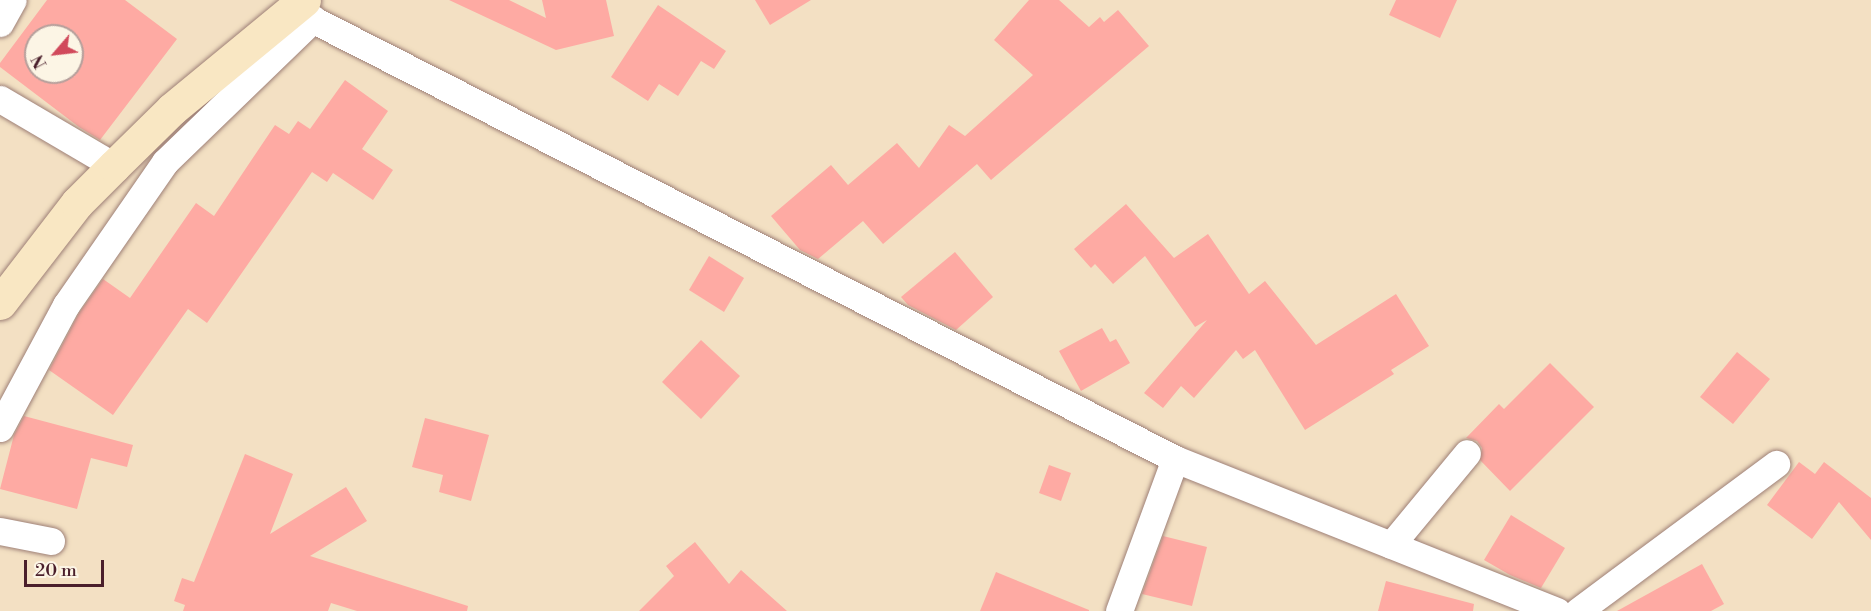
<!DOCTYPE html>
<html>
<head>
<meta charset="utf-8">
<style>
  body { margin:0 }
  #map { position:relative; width:1871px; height:611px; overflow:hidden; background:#f3e0c3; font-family:"Libre Bodoni",serif }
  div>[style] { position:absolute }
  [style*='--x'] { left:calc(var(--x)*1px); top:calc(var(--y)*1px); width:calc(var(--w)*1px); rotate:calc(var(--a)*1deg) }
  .building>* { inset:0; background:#feaaa3 }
  .roads { filter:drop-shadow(0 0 2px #9e8077) drop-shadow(0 0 2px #9e8077) }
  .street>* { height:27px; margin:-13.5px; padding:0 13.5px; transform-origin:13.5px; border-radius:13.5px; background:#fff }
  .secondary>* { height:33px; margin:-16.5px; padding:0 16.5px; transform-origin:16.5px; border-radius:16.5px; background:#f9e7c3 }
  span { translate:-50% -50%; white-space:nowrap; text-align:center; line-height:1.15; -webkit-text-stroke:4.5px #fcf5e5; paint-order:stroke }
  .north { position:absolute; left:24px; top:24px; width:60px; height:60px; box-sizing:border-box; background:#fcf5e5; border:2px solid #b59f9b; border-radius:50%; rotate:242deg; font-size:16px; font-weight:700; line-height:24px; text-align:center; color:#4a1f2b }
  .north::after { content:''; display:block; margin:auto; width:21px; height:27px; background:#d1495b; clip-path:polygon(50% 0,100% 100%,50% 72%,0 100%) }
  .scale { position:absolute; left:24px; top:560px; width:80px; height:27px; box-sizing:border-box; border:3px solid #4a1f2b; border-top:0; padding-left:8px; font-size:18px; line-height:21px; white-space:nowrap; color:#4a1f2b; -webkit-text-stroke:4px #fcf5e5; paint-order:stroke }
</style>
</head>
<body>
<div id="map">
  <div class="building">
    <div style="clip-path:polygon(evenodd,47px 0,125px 0,177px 39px,100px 140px,79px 127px,0 67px,0 63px,47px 0,36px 36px,72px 36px,72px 72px,36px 72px,36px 36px)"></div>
    <div style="clip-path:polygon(449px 0,509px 0,546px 18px,542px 0,606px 0,614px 36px,556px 50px)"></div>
    <div style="clip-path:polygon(755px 0,811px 0,770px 25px)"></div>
    <div style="clip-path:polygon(1029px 0,1059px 0,1089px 27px,1100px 17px,1104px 22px,1118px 10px,1149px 46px,991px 180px,977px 164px,883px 244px,863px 221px,818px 259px,800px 250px,771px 216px,831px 165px,848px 185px,897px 143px,919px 168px,949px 125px,965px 136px,1033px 75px,994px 40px)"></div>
    <div style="clip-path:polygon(1396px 0,1457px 0,1440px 38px,1389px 15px)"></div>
    <div style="clip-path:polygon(658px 5px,726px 51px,714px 69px,701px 61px,678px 96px,659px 84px,648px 101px,611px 77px)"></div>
    <div style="clip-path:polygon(345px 80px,388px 111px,362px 149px,393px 170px,373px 200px,333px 173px,327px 182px,312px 172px,207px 323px,188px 309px,113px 415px,49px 370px,79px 313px,103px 279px,130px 298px,196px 203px,214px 216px,275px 125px,289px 134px,298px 121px,310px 129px)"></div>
    <div style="clip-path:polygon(1126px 204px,1174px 258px,1208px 234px,1249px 294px,1265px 281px,1316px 345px,1396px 294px,1429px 346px,1391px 370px,1394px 374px,1305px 430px,1255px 350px,1243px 359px,1236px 350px,1194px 398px,1181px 386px,1163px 408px,1144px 393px,1207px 320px,1195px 327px,1145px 256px,1113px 284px,1095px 264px,1091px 268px,1074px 249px)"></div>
    <div style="clip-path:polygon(955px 252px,993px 297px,956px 330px,908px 305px,901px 297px)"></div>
    <div style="clip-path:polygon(709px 256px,744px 278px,724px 312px,689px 290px)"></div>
    <div style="clip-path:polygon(1102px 328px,1110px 342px,1116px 339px,1130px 363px,1081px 391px,1059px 351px)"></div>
    <div style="clip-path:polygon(701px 340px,740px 376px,701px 419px,662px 382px)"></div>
    <div style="clip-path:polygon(1737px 352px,1770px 379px,1733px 424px,1700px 397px)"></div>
    <div style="clip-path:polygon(1550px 363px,1594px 407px,1510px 491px,1480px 460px,1482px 448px,1477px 441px,1466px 438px,1499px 404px,1504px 409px)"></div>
    <div style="clip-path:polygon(24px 416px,133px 445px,127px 467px,91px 458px,77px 509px,0 489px,14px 435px)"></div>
    <div style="clip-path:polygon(425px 418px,489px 435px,471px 501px,439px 492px,443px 475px,412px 467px)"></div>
    <div style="clip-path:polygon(245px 454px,293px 474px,270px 534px,346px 487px,367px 521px,310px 556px,468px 606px,467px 611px,357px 611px,331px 603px,328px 611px,183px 611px,185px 605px,174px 601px,182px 578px,194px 582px)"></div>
    <div style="clip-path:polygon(1799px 462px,1815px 474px,1824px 462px,1871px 498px,1871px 540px,1839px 502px,1812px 539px,1767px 505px)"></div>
    <div style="clip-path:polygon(1049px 465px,1071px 473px,1061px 501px,1039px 493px)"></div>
    <div style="clip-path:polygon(1511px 515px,1565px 548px,1541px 588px,1510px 575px,1484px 560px)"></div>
    <div style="clip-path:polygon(1163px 536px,1207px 547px,1192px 606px,1142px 594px)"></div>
    <div style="clip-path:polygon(695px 542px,729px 584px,741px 570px,787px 611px,639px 611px,674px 576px,666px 566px)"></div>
    <div style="clip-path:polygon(1702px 564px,1724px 604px,1711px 611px,1617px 611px)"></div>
    <div style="clip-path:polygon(996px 572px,1089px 610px,1089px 611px,980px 611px)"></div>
    <div style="clip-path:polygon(1386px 581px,1474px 604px,1473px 611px,1378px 611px)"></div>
  </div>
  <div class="roads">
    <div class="street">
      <div style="--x:292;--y:9;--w:991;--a:27"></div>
      <div style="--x:1175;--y:459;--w:411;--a:21.7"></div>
      <div style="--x:0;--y:23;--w:26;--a:-61"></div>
      <div style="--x:0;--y:99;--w:132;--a:30.4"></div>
      <div style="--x:0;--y:428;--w:140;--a:-61.8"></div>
      <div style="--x:66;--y:305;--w:174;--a:-55.3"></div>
      <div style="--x:165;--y:162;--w:206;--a:-44"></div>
      <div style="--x:0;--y:531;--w:52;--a:11.1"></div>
      <div style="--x:1391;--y:545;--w:119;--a:-50.4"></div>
      <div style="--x:1119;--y:611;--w:162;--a:-69.8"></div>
      <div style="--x:1578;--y:611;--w:247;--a:-36.6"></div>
    </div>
    <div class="secondary">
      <div style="--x:0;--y:303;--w:126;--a:-52.4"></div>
      <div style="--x:77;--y:203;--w:52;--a:-45"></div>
      <div style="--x:114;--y:166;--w:81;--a:-44.5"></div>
      <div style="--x:172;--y:109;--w:171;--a:-39.5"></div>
    </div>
  </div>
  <div class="north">N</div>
  <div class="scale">20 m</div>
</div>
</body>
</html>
